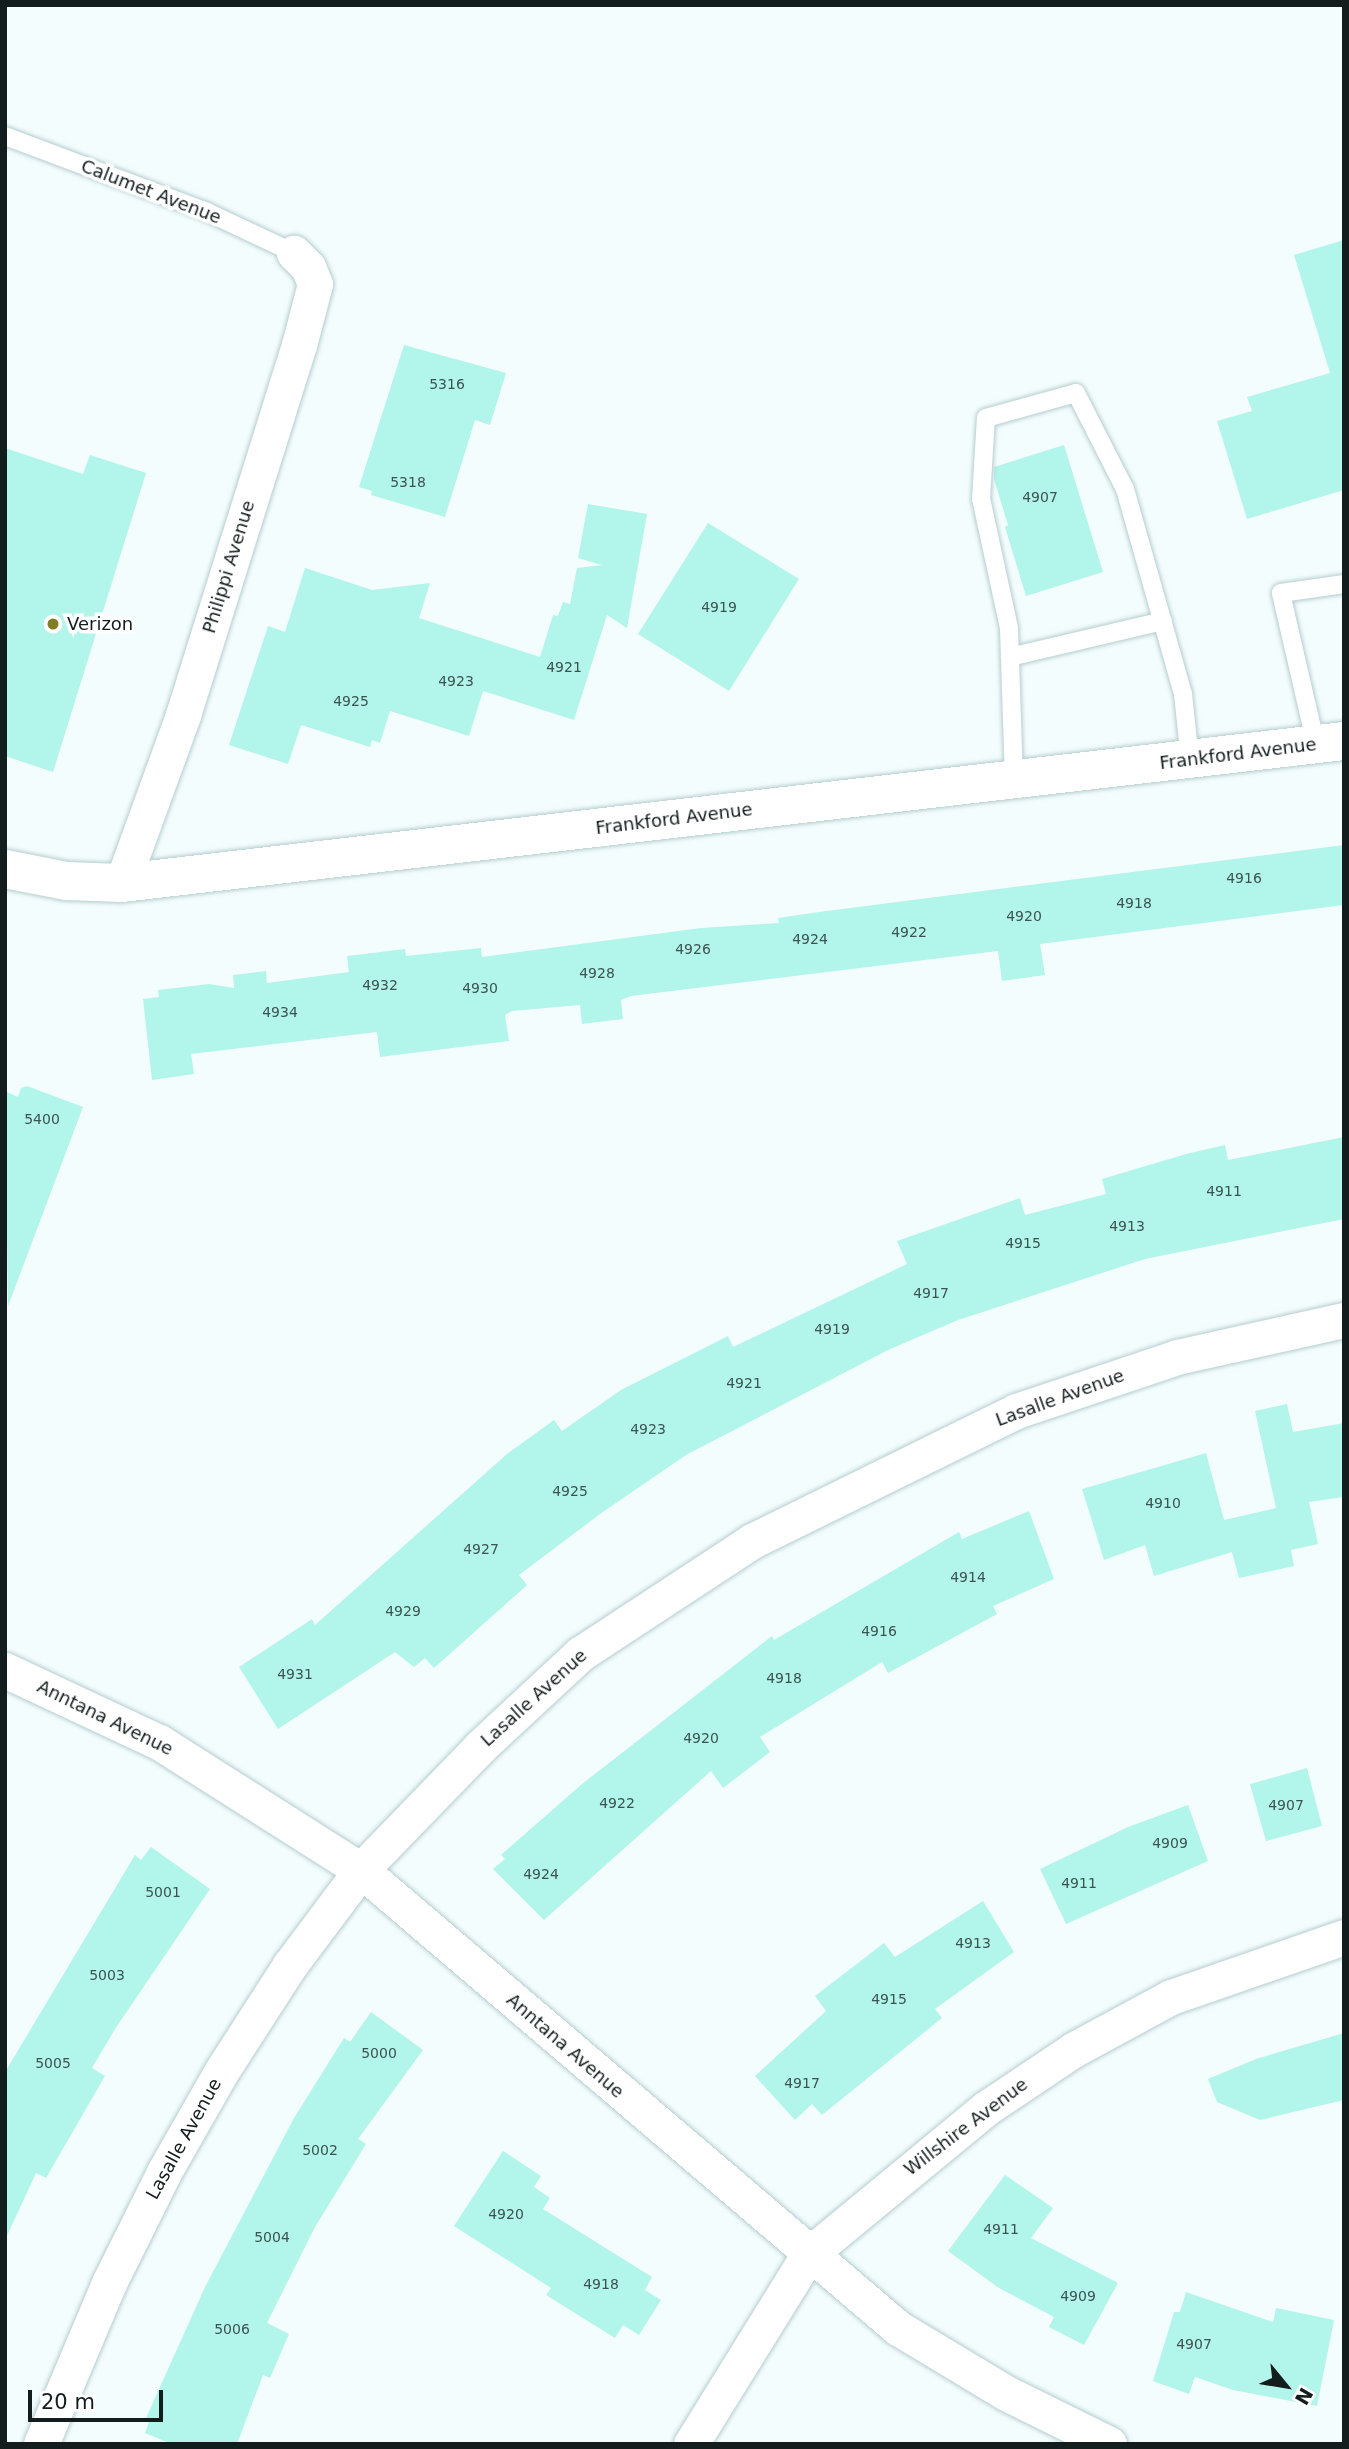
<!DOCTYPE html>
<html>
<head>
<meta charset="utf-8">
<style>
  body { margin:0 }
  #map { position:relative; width:1349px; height:2449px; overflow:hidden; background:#f4fdfe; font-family:"DejaVu Sans",sans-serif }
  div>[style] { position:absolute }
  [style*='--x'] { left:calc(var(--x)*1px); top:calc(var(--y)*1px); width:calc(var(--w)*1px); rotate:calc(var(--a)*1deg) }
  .building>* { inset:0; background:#b2f5ea }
  .roads { filter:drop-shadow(0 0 2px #b5cdcf) drop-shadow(0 0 2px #b5cdcf) }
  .service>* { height:18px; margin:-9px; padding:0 9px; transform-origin:9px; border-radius:9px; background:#fff }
  .minor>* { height:35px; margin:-17.5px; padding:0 17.5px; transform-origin:17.5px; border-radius:17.5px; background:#fff }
  .tertiary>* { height:38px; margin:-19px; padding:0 19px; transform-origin:19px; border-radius:19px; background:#fff }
  .dots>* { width:19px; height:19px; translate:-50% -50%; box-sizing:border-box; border:4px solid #fff; border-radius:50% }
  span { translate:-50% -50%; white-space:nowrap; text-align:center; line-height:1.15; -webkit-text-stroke:7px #fff; paint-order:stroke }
  .number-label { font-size:14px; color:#3c5351 }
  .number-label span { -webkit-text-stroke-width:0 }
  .street-label { font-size:18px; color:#141d1e }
  .poi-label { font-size:18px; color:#141d1e }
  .left { translate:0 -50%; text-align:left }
  .frame { position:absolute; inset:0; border:7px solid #141d1e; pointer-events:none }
  .north { position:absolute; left:1251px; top:2351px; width:70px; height:70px; -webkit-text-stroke:5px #fff; paint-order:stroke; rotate:120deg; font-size:19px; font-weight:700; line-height:28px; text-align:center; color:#141d1e }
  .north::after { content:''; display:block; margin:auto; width:24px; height:32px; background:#141d1e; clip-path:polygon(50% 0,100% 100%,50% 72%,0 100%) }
  .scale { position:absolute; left:28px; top:2390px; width:135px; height:32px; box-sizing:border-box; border:4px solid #141d1e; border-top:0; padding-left:9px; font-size:21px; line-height:24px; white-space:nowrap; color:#141d1e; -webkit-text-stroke:5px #fff; paint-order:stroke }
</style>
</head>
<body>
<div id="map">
  <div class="building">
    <div style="clip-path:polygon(1344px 240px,1344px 490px,1247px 519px,1217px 421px,1252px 411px,1247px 397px,1330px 373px,1294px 255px)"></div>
    <div style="clip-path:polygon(404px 345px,506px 373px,490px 425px,475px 420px,445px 517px,371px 495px,372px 491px,359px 487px)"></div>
    <div style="clip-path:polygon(1064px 445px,1103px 572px,1026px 596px,1005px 527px,1008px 525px,994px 479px,994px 467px)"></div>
    <div style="clip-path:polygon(5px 448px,83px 474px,90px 455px,146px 473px,53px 772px,5px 756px)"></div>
    <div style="clip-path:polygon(588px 504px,647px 514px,627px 628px,607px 615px,574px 720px,483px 691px,469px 736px,390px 711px,380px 743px,372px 740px,370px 747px,301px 725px,288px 764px,229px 745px,268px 626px,285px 632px,305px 568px,372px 590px,430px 583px,419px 618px,540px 657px,553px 615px,558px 616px,563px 602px,570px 604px,577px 568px,602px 565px,578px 558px)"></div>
    <div style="clip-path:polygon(708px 523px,799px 579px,729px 691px,638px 634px)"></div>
    <div style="clip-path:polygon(1344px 845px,1344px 905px,1040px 944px,1045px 975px,1002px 981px,998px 951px,631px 996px,621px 1000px,623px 1019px,582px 1024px,580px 1005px,512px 1011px,505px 1015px,509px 1041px,380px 1057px,377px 1032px,191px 1054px,194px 1074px,152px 1080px,143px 999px,159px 997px,158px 990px,209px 984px,234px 988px,233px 975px,266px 971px,267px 983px,349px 972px,347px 956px,405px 949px,406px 956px,481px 948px,482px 957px,701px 928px,779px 923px,778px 918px,819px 912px)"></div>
    <div style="clip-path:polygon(27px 1086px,83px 1107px,8px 1306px,5px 1091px,18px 1097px,21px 1088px)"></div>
    <div style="clip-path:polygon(1344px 1137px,1344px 1219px,1145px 1259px,958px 1320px,888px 1350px,686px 1455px,600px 1514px,519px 1575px,527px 1585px,434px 1668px,425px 1658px,414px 1667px,395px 1652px,278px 1729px,239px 1667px,312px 1619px,315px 1625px,507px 1454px,554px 1420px,562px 1431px,621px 1390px,728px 1336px,733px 1347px,907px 1264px,897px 1241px,1020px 1198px,1025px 1215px,1106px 1194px,1102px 1179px,1186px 1154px,1225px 1145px,1228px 1160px)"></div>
    <div style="clip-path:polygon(1287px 1404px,1293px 1432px,1344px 1423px,1344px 1497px,1309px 1502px,1318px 1544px,1291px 1550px,1294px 1566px,1239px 1578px,1232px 1552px,1154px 1576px,1145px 1545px,1104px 1560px,1082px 1489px,1206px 1453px,1224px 1520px,1276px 1508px,1255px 1411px)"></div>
    <div style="clip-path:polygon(1029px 1511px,1054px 1579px,993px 1606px,997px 1614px,888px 1673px,882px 1662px,760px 1737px,770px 1752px,723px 1788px,711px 1771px,544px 1920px,493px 1869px,505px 1859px,501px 1855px,582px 1784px,772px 1636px,774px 1640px,959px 1532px,962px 1539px)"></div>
    <div style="clip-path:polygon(1307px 1768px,1322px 1826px,1266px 1841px,1250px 1784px)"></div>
    <div style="clip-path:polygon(1188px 1805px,1208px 1861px,1066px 1924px,1040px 1869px,1128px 1827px)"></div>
    <div style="clip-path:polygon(151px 1847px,210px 1889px,115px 2029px,92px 2068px,105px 2076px,46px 2178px,36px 2173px,5px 2240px,5px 2072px,135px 1855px,141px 1860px)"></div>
    <div style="clip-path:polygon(983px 1901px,1014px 1952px,935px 2009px,942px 2018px,822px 2115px,812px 2104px,795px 2120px,755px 2076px,826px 2011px,815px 1996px,884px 1943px,895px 1957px)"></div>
    <div style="clip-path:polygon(371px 2012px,423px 2050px,358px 2139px,366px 2144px,315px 2227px,267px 2323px,289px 2334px,270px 2378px,263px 2375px,237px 2444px,172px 2444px,145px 2433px,150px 2419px,146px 2418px,205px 2287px,294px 2118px,344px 2038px,350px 2042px)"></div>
    <div style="clip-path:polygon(1344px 2033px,1344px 2100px,1260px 2120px,1217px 2102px,1208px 2079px,1256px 2059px)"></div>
    <div style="clip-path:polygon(503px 2151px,541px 2176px,534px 2187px,550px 2198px,543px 2209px,652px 2277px,645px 2290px,661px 2300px,639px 2335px,623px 2325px,615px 2338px,546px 2295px,551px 2288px,454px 2226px)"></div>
    <div style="clip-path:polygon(1005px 2175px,1053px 2208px,1031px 2238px,1118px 2283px,1084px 2345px,1049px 2327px,1054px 2317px,999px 2288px,948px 2251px)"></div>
    <div style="clip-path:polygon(1186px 2292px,1273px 2322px,1276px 2308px,1334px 2320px,1317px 2406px,1233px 2390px,1195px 2377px,1189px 2394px,1153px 2381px,1174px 2312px,1180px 2312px)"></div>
  </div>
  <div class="roads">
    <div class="service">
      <div style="--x:5;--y:136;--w:216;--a:20.6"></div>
      <div style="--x:207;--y:212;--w:96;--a:25.2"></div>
      <div style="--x:1010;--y:657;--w:157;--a:-13.2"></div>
      <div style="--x:1316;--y:745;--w:156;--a:-103"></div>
      <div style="--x:1281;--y:593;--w:64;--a:-8.1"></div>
      <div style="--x:1014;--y:780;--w:152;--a:-91.9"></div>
      <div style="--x:1009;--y:628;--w:132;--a:-102.2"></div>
      <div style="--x:981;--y:499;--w:81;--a:-86.5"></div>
      <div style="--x:986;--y:418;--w:93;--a:-15.5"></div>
      <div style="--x:1076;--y:393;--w:108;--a:63"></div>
      <div style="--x:1125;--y:489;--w:213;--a:74.2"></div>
      <div style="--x:1183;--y:694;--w:65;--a:83.9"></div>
    </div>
    <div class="minor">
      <div style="--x:122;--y:883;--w:179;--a:-70"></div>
      <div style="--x:183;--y:715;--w:388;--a:-72.6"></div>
      <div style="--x:299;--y:345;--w:63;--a:-75.3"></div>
      <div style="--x:315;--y:284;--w:18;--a:-112"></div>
      <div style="--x:308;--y:267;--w:20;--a:-135"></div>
      <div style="--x:5;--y:1670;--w:170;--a:25.1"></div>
      <div style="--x:159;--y:1742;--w:239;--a:32.4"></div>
      <div style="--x:361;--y:1870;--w:706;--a:40.46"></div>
      <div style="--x:898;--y:2328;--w:126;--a:31"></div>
      <div style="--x:1006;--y:2393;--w:115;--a:26.3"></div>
      <div style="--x:41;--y:2444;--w:175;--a:-67.1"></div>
      <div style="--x:109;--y:2283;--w:124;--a:-63.6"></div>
      <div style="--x:164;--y:2172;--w:115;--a:-60.3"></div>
      <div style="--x:221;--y:2072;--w:127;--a:-57.2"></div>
      <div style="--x:290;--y:1965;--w:119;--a:-53.2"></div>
      <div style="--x:361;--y:1870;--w:171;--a:-45.9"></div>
      <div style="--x:480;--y:1747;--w:137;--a:-42.9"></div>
      <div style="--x:580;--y:1654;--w:206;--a:-33.3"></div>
      <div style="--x:752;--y:1541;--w:294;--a:-26.2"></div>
      <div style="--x:1016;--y:1411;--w:170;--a:-18.5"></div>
      <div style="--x:1177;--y:1357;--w:171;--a:-12.5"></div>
      <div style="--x:691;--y:2444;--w:222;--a:-58.2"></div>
      <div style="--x:808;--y:2255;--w:229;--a:-39.5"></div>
      <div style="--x:985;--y:2109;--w:106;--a:-33.8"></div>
      <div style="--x:1073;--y:2050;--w:111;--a:-28.4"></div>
      <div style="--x:1171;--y:1997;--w:183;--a:-19.1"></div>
    </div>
    <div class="tertiary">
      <div style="--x:5;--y:869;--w:62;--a:11.1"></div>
      <div style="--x:66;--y:881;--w:56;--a:2"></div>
      <div style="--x:122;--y:883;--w:1230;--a:-6.63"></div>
    </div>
  </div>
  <div class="dots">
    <div style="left:53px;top:624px;background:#827d25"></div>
  </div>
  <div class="number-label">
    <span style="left:447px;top:384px">5316</span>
    <span style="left:408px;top:482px">5318</span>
    <span style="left:1040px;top:497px">4907</span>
    <span style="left:719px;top:607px">4919</span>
    <span style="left:564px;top:667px">4921</span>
    <span style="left:456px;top:681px">4923</span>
    <span style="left:351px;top:701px">4925</span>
    <span style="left:1244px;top:878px">4916</span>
    <span style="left:1134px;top:903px">4918</span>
    <span style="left:1024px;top:916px">4920</span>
    <span style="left:909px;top:932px">4922</span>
    <span style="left:810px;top:939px">4924</span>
    <span style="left:693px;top:949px">4926</span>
    <span style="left:597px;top:973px">4928</span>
    <span style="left:380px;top:985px">4932</span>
    <span style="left:480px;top:988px">4930</span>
    <span style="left:280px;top:1012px">4934</span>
    <span style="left:42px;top:1119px">5400</span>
    <span style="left:1224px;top:1191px">4911</span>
    <span style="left:1127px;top:1226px">4913</span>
    <span style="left:1023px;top:1243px">4915</span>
    <span style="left:931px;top:1293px">4917</span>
    <span style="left:832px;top:1329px">4919</span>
    <span style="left:744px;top:1383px">4921</span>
    <span style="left:648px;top:1429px">4923</span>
    <span style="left:570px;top:1491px">4925</span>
    <span style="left:1163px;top:1503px">4910</span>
    <span style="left:481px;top:1549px">4927</span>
    <span style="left:968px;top:1577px">4914</span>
    <span style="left:403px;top:1611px">4929</span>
    <span style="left:879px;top:1631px">4916</span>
    <span style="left:295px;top:1674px">4931</span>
    <span style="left:784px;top:1678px">4918</span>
    <span style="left:701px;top:1738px">4920</span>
    <span style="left:617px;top:1803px">4922</span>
    <span style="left:1286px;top:1805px">4907</span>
    <span style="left:1170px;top:1843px">4909</span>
    <span style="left:541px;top:1874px">4924</span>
    <span style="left:1079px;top:1883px">4911</span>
    <span style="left:163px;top:1892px">5001</span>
    <span style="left:973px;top:1943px">4913</span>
    <span style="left:107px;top:1975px">5003</span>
    <span style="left:889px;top:1999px">4915</span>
    <span style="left:379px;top:2053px">5000</span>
    <span style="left:53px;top:2063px">5005</span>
    <span style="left:802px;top:2083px">4917</span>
    <span style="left:320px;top:2150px">5002</span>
    <span style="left:506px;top:2214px">4920</span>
    <span style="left:1001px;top:2229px">4911</span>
    <span style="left:272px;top:2237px">5004</span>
    <span style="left:601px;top:2284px">4918</span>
    <span style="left:1078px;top:2296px">4909</span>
    <span style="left:232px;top:2329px">5006</span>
    <span style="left:1194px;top:2344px">4907</span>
  </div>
  <div class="street-label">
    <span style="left:151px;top:192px;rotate:21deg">Calumet Avenue</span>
    <span style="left:229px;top:567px;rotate:-73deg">Philippi Avenue</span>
    <span style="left:1238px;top:754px;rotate:-7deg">Frankford Avenue</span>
    <span style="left:674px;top:819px;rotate:-7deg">Frankford Avenue</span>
    <span style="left:1060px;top:1398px;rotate:-20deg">Lasalle Avenue</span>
    <span style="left:534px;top:1698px;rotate:-42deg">Lasalle Avenue</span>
    <span style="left:105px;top:1718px;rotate:26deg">Anntana Avenue</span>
    <span style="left:565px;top:2046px;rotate:41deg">Anntana Avenue</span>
    <span style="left:966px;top:2127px;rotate:-37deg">Willshire Avenue</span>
    <span style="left:184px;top:2139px;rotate:-61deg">Lasalle Avenue</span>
  </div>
  <div class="poi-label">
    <span class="left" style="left:67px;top:624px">Verizon</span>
  </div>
  <div class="frame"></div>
  <div class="north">N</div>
  <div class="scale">20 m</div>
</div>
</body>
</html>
